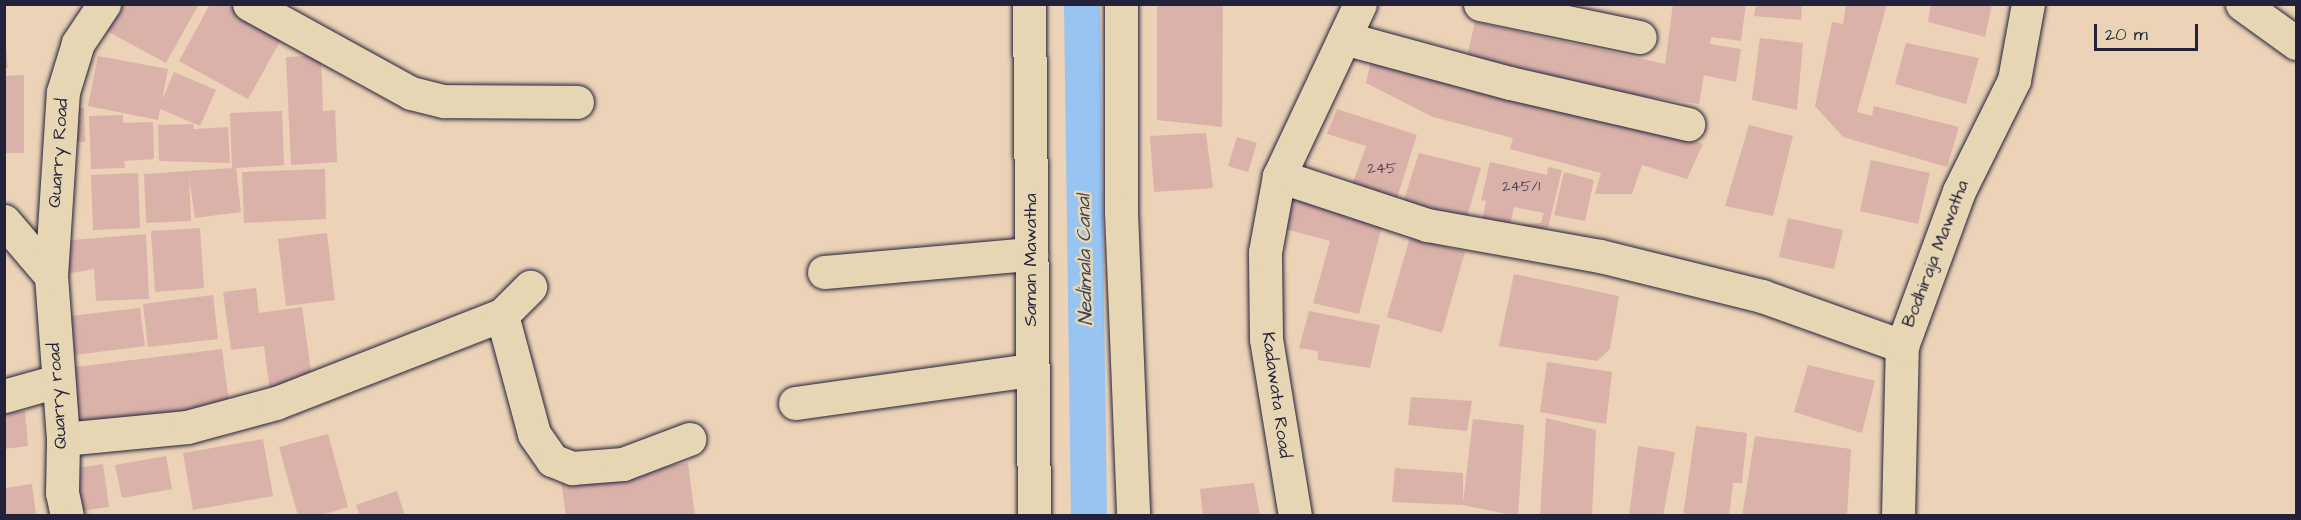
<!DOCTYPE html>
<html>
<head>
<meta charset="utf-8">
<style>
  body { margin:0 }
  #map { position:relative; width:2301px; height:520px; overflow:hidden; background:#ecd2b6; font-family:"Architects Daughter",sans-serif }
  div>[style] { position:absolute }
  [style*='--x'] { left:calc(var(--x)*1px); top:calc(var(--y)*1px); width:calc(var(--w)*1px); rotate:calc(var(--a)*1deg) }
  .canal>* { height:36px; margin:-18px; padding:0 18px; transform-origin:18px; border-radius:18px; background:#97c4f1 }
  .building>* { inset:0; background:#dab2aa }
  .roads { filter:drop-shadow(0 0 2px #22223b) drop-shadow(0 0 2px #22223b) }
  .minor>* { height:33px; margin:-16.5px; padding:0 16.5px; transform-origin:16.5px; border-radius:16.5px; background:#e7d6b3 }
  span { translate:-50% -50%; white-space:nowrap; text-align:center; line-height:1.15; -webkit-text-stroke:5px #e7d6b3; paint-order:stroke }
  .number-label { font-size:15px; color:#504657 }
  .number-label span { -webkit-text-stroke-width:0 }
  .street-label { font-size:18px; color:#22223b }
  .water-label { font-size:20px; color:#39425f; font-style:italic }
  .frame { position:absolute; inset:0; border:6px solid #22223b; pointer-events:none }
  .scale { position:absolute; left:2094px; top:24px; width:104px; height:27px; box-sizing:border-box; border:3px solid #22223b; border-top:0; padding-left:8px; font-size:18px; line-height:21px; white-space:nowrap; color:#22223b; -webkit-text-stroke:4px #e7d6b3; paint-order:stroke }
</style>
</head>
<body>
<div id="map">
  <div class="canal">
    <div style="--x:1082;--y:4;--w:512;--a:89.22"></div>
  </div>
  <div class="building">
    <div style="clip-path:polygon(122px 4px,199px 4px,166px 63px,107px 31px)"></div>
    <div style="clip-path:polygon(210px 4px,225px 4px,283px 36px,248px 99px,179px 61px)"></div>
    <div style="clip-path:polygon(1157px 4px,1223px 4px,1222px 127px,1157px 120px)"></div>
    <div style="clip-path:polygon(1673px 4px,1746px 4px,1741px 41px,1711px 37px,1710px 44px,1741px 49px,1736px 82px,1704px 75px,1699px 104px,1636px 95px,1467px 56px,1475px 22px,1665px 64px)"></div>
    <div style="clip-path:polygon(1756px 4px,1802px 4px,1801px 20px,1754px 16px)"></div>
    <div style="clip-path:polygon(1846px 4px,1887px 4px,1857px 112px,1872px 116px,1874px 106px,1959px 127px,1947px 167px,1843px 137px,1815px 106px,1832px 22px,1843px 24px)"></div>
    <div style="clip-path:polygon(1931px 4px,1992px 4px,1985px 37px,1928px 22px)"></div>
    <div style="clip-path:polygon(4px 26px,8px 68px,4px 68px)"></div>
    <div style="clip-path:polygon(1760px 38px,1803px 43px,1797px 110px,1752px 100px)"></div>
    <div style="clip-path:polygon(1906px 43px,1979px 58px,1966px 104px,1895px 84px)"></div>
    <div style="clip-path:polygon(321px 55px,323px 111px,335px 110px,337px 162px,291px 165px,286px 57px)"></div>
    <div style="clip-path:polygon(98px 56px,168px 69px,162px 100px,174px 72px,216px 90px,200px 126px,160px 109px,158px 120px,88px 106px)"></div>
    <div style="clip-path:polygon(1371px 60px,1653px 130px,1703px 144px,1687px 179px,1642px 165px,1632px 194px,1595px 194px,1601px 173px,1510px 149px,1513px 138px,1433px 117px,1366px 83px)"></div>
    <div style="clip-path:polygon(24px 75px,24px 153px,4px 153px,4px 76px)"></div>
    <div style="clip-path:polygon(84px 108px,85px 142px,67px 142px,66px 109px)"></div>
    <div style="clip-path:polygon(1337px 109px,1417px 135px,1395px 204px,1350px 191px,1366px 146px,1327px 134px)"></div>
    <div style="clip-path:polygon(282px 111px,284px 165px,236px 168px,241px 212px,195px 218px,189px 177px,191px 221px,146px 223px,144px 174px,232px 168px,230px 113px)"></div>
    <div style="clip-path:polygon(123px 115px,123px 123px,153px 122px,154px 159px,124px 161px,125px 168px,91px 169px,89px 116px)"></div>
    <div style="clip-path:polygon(193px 124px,194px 129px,228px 127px,230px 163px,159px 161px,158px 125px)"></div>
    <div style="clip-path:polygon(1749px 125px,1793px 136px,1773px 216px,1725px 206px)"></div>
    <div style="clip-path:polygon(1206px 133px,1213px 188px,1154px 192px,1150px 136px)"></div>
    <div style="clip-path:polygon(1237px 137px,1257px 143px,1248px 172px,1228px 166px)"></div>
    <div style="clip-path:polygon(1419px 153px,1481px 168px,1466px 221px,1402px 206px)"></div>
    <div style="clip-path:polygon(1871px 160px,1930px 173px,1918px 224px,1860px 211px)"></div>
    <div style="clip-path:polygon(1490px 162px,1547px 175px,1548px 167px,1562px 170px,1548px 228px,1519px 231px,1520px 225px,1541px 223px,1544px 213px,1514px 207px,1509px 230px,1481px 226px,1486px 201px,1481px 200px)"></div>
    <div style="clip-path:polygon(325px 169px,326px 219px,244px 223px,242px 172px)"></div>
    <div style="clip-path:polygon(1564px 172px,1594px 180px,1585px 221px,1554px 215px)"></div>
    <div style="clip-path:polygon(138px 173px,140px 228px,93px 230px,91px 175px)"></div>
    <div style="clip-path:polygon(1286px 195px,1382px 226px,1359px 314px,1313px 303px,1330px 241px,1278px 227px)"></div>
    <div style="clip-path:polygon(1788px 218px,1843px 230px,1834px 269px,1779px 257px)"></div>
    <div style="clip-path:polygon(200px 228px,204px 288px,155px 292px,151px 231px)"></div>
    <div style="clip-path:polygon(327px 233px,335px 300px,286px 306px,278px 239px)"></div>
    <div style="clip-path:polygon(146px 234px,149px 299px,96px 301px,94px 269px,66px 274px,61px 241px)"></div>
    <div style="clip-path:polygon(1410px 237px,1465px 252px,1442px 333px,1387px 317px)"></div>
    <div style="clip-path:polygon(1514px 274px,1619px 296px,1610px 349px,1597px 361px,1499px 346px)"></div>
    <div style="clip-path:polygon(256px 288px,259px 313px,302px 307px,313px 385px,270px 391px,264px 346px,231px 350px,223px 292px)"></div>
    <div style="clip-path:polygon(213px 295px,218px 339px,148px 347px,143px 304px)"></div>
    <div style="clip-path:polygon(140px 308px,145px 346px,75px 355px,70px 316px)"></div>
    <div style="clip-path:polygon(1309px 311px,1380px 325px,1370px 368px,1318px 360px,1318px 351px,1299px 348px)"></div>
    <div style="clip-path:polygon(222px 349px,230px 410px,67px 430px,59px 369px)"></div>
    <div style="clip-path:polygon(1547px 362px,1612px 372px,1606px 424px,1540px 412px)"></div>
    <div style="clip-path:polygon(1808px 365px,1875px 381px,1862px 433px,1794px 412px)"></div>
    <div style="clip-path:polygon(1411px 397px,1472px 401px,1467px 431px,1408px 425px)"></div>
    <div style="clip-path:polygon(25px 411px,28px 446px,4px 449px,4px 413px)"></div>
    <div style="clip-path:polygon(1546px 418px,1596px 430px,1592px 516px,1540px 516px)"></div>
    <div style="clip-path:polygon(1473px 419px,1524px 425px,1518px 516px,1462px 505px,1392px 502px,1395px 468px,1463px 473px,1463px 503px)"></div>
    <div style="clip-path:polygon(1696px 426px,1747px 433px,1742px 483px,1733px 483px,1729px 516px,1683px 516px)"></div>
    <div style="clip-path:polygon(328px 434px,348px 507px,318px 516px,298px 516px,279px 447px)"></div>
    <div style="clip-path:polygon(1755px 436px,1851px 449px,1847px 516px,1742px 516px)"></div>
    <div style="clip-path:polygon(263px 439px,273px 496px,193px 510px,183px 453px)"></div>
    <div style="clip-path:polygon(1638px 446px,1675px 452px,1663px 516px,1629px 516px)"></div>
    <div style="clip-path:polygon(166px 456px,172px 489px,122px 498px,115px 465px)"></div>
    <div style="clip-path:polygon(688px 463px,695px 516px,566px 516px,561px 481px)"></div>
    <div style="clip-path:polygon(103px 464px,109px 507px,71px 512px,64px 470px)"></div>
    <div style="clip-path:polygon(1254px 483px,1260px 516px,1203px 516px,1200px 489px)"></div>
    <div style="clip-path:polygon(32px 484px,36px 515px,4px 516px,4px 488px)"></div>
    <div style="clip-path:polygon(397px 491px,405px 516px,360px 516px,356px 505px)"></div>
  </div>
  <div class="roads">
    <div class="minor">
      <div style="--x:249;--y:4;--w:185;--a:28.8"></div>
      <div style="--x:411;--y:93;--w:34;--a:14"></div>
      <div style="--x:444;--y:101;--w:133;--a:0.4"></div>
      <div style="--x:1029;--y:4;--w:512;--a:89.44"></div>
      <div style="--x:1121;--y:4;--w:208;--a:90"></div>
      <div style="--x:1121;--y:212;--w:304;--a:87.7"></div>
      <div style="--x:1480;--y:4;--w:163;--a:11.7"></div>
      <div style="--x:2242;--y:4;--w:67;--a:35.8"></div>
      <div style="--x:1344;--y:38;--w:172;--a:15.2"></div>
      <div style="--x:1510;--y:83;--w:183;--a:13"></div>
      <div style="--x:1279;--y:176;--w:156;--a:18.3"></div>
      <div style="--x:1427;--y:225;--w:176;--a:10.2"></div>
      <div style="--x:1600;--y:256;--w:167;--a:13.9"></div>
      <div style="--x:1762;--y:296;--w:149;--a:19.7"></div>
      <div style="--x:4;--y:221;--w:72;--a:49.5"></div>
      <div style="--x:824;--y:272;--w:208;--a:-5"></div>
      <div style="--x:502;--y:315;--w:123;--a:74.9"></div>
      <div style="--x:534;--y:434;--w:32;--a:55"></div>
      <div style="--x:552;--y:460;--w:22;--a:22"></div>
      <div style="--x:572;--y:468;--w:51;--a:-4.5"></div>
      <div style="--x:623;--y:464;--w:71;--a:-20.7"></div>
      <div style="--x:4;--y:396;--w:55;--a:-15.8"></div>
      <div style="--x:795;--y:403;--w:238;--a:-8"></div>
      <div style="--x:63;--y:439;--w:125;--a:-5.5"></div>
      <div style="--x:187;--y:427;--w:92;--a:-15.1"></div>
      <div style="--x:276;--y:403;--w:243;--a:-21.3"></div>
      <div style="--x:502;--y:315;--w:40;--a:-45"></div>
      <div style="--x:67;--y:516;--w:24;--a:-102"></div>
      <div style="--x:62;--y:493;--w:54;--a:-88.9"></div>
      <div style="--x:63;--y:439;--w:163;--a:-94.2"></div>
      <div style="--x:51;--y:276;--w:184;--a:-86.3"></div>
      <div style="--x:63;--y:92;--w:51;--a:-73"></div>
      <div style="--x:78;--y:43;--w:47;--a:-56.3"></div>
      <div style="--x:1295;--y:516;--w:179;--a:-99.3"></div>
      <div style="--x:1266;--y:339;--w:87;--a:-90.7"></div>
      <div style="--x:1265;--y:252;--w:77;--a:-79.6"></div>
      <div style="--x:1279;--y:176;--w:190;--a:-64.8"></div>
      <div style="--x:1898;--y:516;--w:170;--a:-88.7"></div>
      <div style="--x:1902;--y:346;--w:165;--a:-69.8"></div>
      <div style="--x:1959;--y:191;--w:124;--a:-63.6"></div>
      <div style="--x:2014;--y:80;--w:77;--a:-79.6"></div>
    </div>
  </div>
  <div class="number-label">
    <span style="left:1382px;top:169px">245</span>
    <span style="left:1521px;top:187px">245/1</span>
  </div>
  <div class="street-label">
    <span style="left:59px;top:153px;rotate:-86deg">Quarry Road</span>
    <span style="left:1936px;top:254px;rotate:-69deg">Bodhiraja Mawatha</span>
    <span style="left:1031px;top:260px;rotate:-90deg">Saman Mawatha</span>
    <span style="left:1276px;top:395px;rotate:82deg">Kadawata Road</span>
    <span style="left:58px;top:396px;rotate:-94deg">Quarry road</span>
  </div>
  <div class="water-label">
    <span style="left:1085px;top:260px;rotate:-91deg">Nedimala Canal</span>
  </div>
  <div class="frame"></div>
  <div class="scale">20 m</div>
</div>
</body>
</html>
